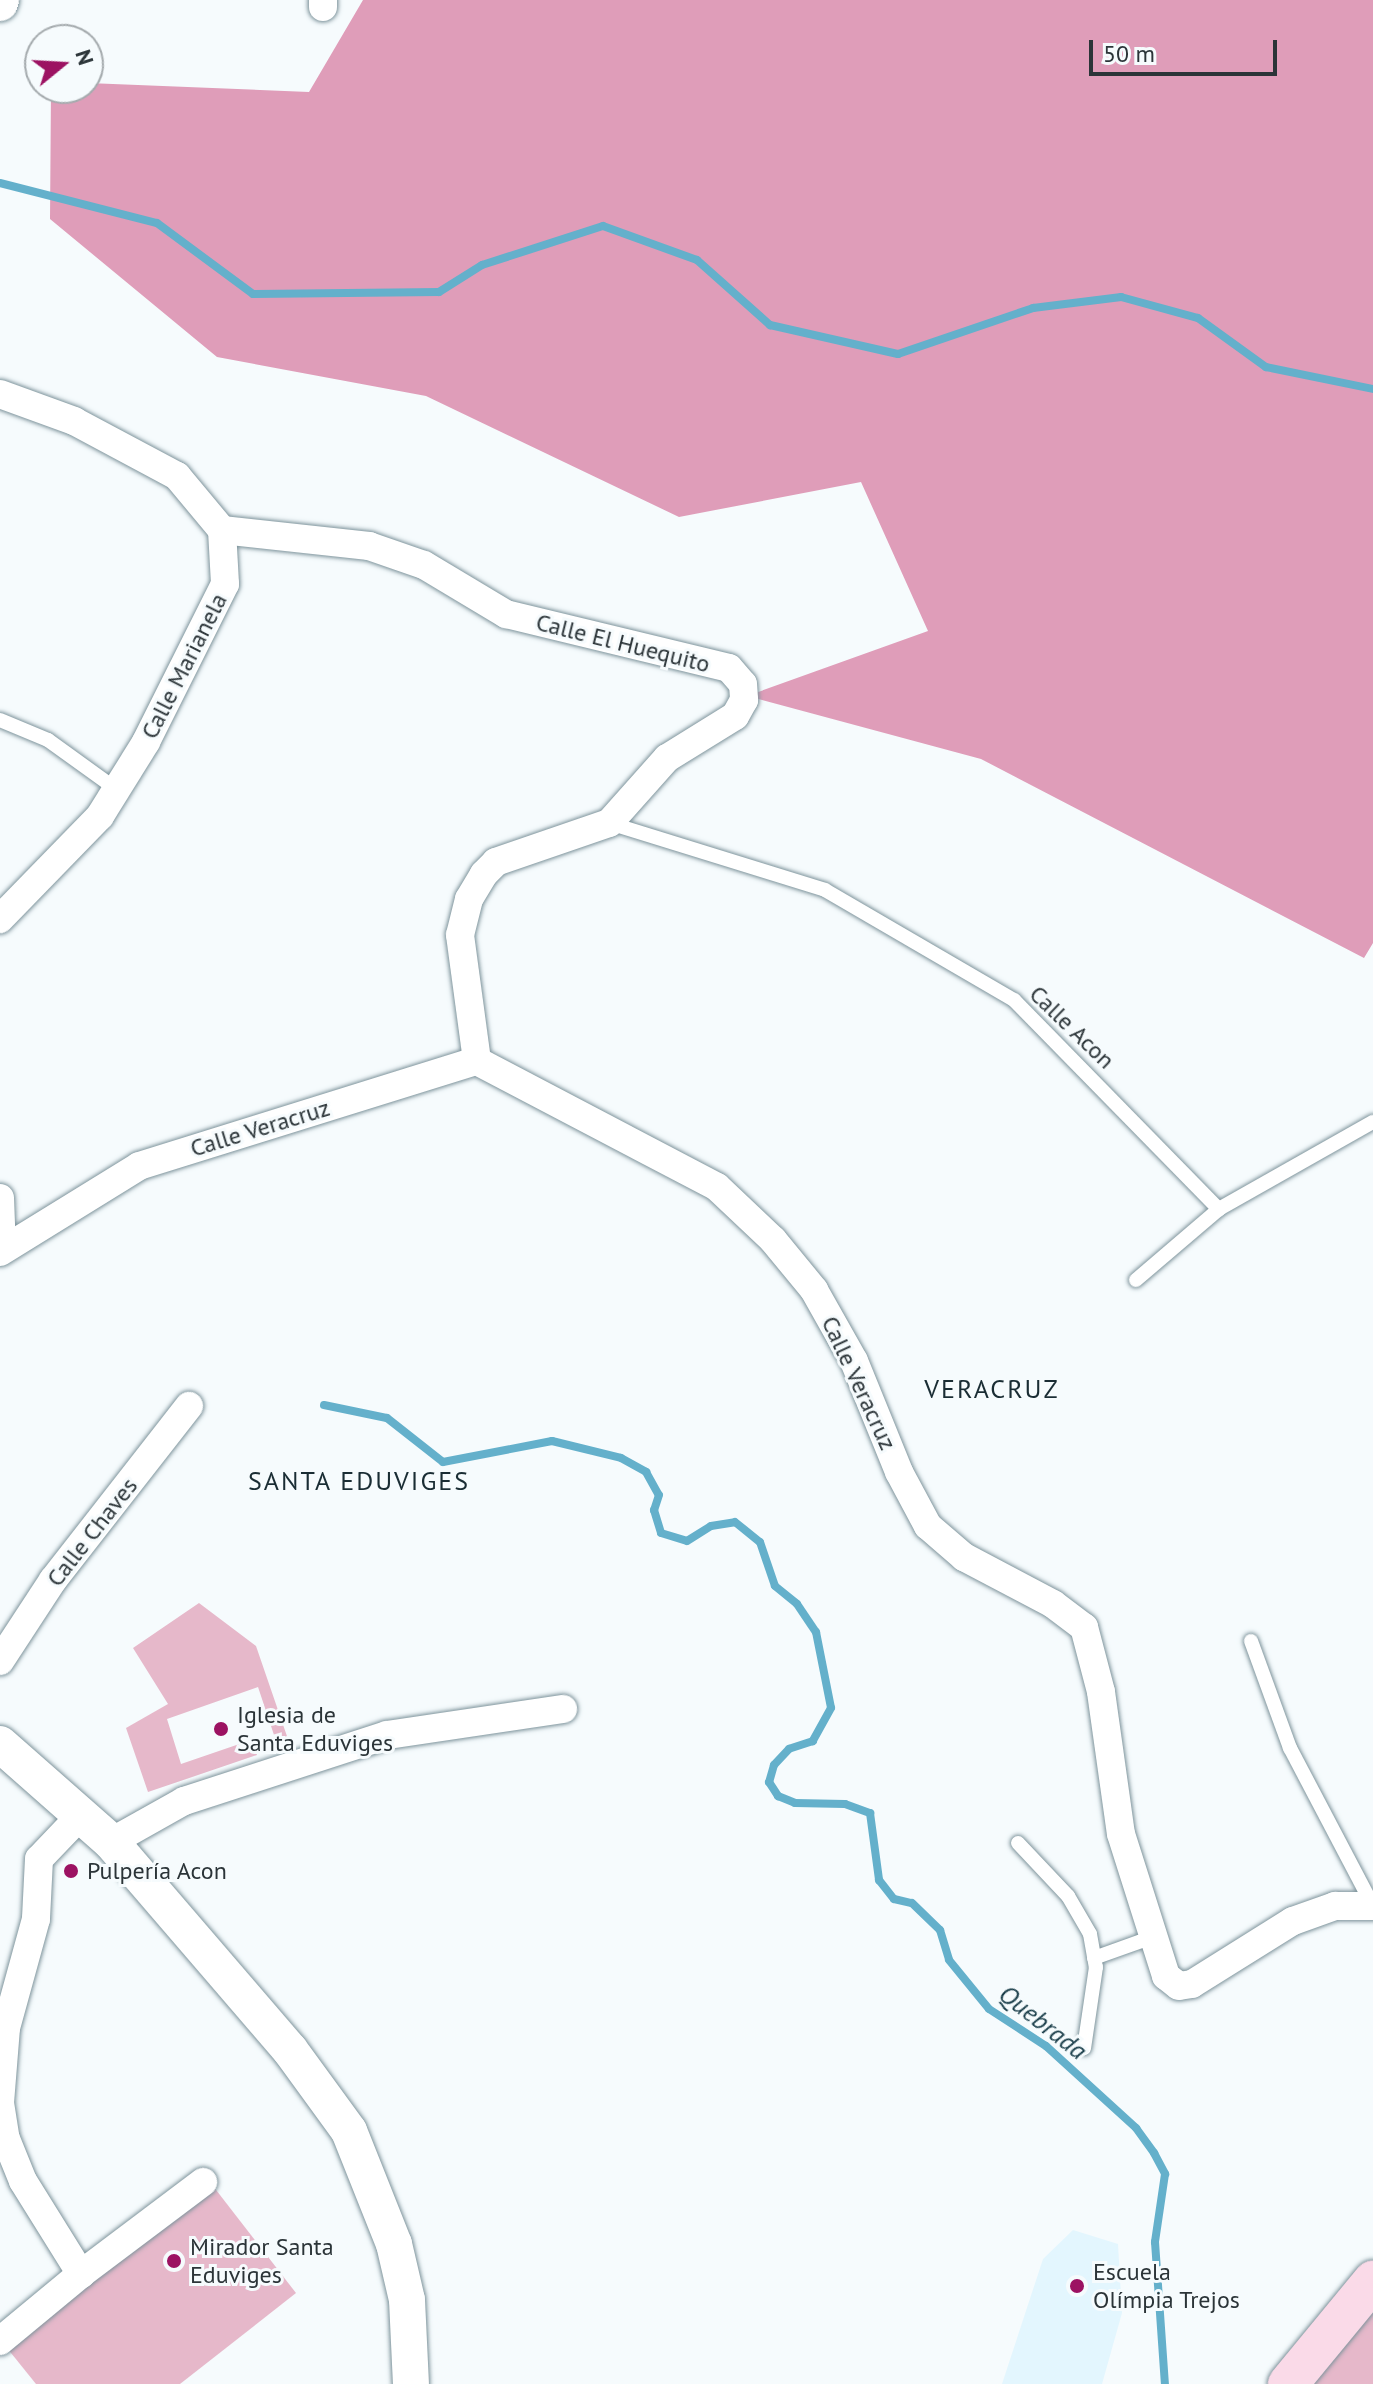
<!DOCTYPE html>
<html>
<head>
<meta charset="utf-8">
<style>
  body { margin:0 }
  #map { position:relative; width:1373px; height:2384px; overflow:hidden; background:#f6fbfd; font-family:"PT Sans",sans-serif }
  div>[style] { position:absolute }
  [style*='--x'] { left:calc(var(--x)*1px); top:calc(var(--y)*1px); width:calc(var(--w)*1px); rotate:calc(var(--a)*1deg) }
  .built>* { inset:0; background:#e3f6fe }
  .green>* { inset:0; background:#e6b8ca }
  .forest>* { inset:0; background:#df9db9 }
  .stream>* { height:8px; margin:-4px; padding:0 4px; transform-origin:4px; border-radius:4px; background:#64b0cb }
  .roads { filter:drop-shadow(0 0 2px #7e949c) drop-shadow(0 0 2px #7e949c) }
  .service>* { height:14px; margin:-7px; padding:0 7px; transform-origin:7px; border-radius:7px; background:#fff }
  .minor>* { height:28px; margin:-14px; padding:0 14px; transform-origin:14px; border-radius:14px; background:#fff }
  .tertiary>* { height:36px; margin:-18px; padding:0 18px; transform-origin:18px; border-radius:18px; background:#fff }
  .secondary>* { height:40px; margin:-20px; padding:0 20px; transform-origin:20px; border-radius:20px; background:#fadae8 }
  .dots>* { width:22px; height:22px; translate:-50% -50%; box-sizing:border-box; border:4px solid #f6fbfd; border-radius:50% }
  span { translate:-50% -50%; white-space:nowrap; text-align:center; line-height:1.15; -webkit-text-stroke:6px #f6fbfd; paint-order:stroke }
  .street-label { font-size:24px; color:#2b3438 }
  .poi-label { font-size:24px; color:#2b3438 }
  .left { translate:0 -50%; text-align:left }
  .neighbourhood-label { font-size:26px; color:#1a2d34; letter-spacing:2px }
  .water-label { font-size:26px; color:#183c48; font-style:italic }
  .north { position:absolute; left:24px; top:24px; width:80px; height:80px; box-sizing:border-box; background:#f6fbfd; border:2px solid #a5abae; border-radius:50%; rotate:72deg; font-size:22px; font-weight:700; line-height:32px; text-align:center; color:#2b3438 }
  .north::after { content:''; display:block; margin:auto; width:28px; height:36px; background:#9c1262; clip-path:polygon(50% 0,100% 100%,50% 72%,0 100%) }
  .scale { position:absolute; left:1089px; top:40px; width:188px; height:36px; box-sizing:border-box; border:4px solid #2b3438; border-top:0; padding-left:10px; font-size:24px; line-height:28px; white-space:nowrap; color:#2b3438; -webkit-text-stroke:6px #f6fbfd; paint-order:stroke }
</style>
</head>
<body>
<div id="map">
  <div class="built">
    <div style="clip-path:polygon(1073px 2230px,1118px 2244px,1122px 2313px,1102px 2384px,1002px 2384px,1043px 2259px)"></div>
  </div>
  <div class="green">
    <div style="clip-path:polygon(199px 1603px,256px 1646px,290px 1745px,278px 1747px,258px 1687px,167px 1719px,181px 1764px,251px 1740px,257px 1755px,148px 1792px,126px 1728px,168px 1704px,133px 1648px)"></div>
    <div style="clip-path:polygon(213px 2186px,296px 2293px,180px 2384px,36px 2384px,7px 2348px)"></div>
    <div style="clip-path:polygon(1373px 2306px,1373px 2384px,1313px 2384px)"></div>
  </div>
  <div class="forest">
    <div style="clip-path:polygon(363px 0,1373px 0,1373px 943px,1364px 958px,981px 759px,747px 696px,928px 631px,861px 482px,679px 517px,426px 396px,217px 357px,50px 219px,51px 88px,88px 88px,88px 83px,309px 92px)"></div>
  </div>
  <div class="stream">
    <div style="--x:0;--y:183;--w:162;--a:14.3"></div>
    <div style="--x:157;--y:223;--w:119;--a:36.5"></div>
    <div style="--x:253;--y:294;--w:186;--a:-0.6"></div>
    <div style="--x:439;--y:292;--w:51;--a:-32.1"></div>
    <div style="--x:482;--y:265;--w:127;--a:-17.9"></div>
    <div style="--x:603;--y:226;--w:100;--a:19.9"></div>
    <div style="--x:697;--y:260;--w:98;--a:41.7"></div>
    <div style="--x:770;--y:325;--w:131;--a:12.8"></div>
    <div style="--x:898;--y:354;--w:143;--a:-18.8"></div>
    <div style="--x:1033;--y:308;--w:89;--a:-7.1"></div>
    <div style="--x:1121;--y:297;--w:80;--a:15.3"></div>
    <div style="--x:1198;--y:318;--w:84;--a:35.8"></div>
    <div style="--x:1266;--y:367;--w:109;--a:11.6"></div>
    <div style="--x:324;--y:1405;--w:64;--a:11.7"></div>
    <div style="--x:387;--y:1418;--w:71;--a:38.2"></div>
    <div style="--x:443;--y:1462;--w:111;--a:-10.9"></div>
    <div style="--x:552;--y:1441;--w:71;--a:13.8"></div>
    <div style="--x:621;--y:1458;--w:29;--a:29"></div>
    <div style="--x:646;--y:1472;--w:26;--a:61"></div>
    <div style="--x:659;--y:1495;--w:16;--a:108"></div>
    <div style="--x:654;--y:1510;--w:24;--a:73"></div>
    <div style="--x:661;--y:1533;--w:27;--a:17"></div>
    <div style="--x:687;--y:1541;--w:28;--a:-32"></div>
    <div style="--x:711;--y:1526;--w:24;--a:-9"></div>
    <div style="--x:735;--y:1522;--w:32;--a:39"></div>
    <div style="--x:760;--y:1542;--w:46;--a:71.2"></div>
    <div style="--x:775;--y:1586;--w:28;--a:39"></div>
    <div style="--x:797;--y:1604;--w:34;--a:56"></div>
    <div style="--x:816;--y:1632;--w:77;--a:78.8"></div>
    <div style="--x:831;--y:1708;--w:38;--a:119"></div>
    <div style="--x:813;--y:1741;--w:25;--a:162"></div>
    <div style="--x:789;--y:1749;--w:22;--a:133"></div>
    <div style="--x:774;--y:1765;--w:18;--a:106"></div>
    <div style="--x:769;--y:1782;--w:17;--a:57"></div>
    <div style="--x:778;--y:1796;--w:18;--a:22"></div>
    <div style="--x:795;--y:1803;--w:50;--a:1.1"></div>
    <div style="--x:845;--y:1804;--w:27;--a:20"></div>
    <div style="--x:870;--y:1813;--w:68;--a:82.3"></div>
    <div style="--x:879;--y:1880;--w:24;--a:52"></div>
    <div style="--x:894;--y:1899;--w:18;--a:13"></div>
    <div style="--x:912;--y:1903;--w:39;--a:44"></div>
    <div style="--x:940;--y:1930;--w:31;--a:73"></div>
    <div style="--x:949;--y:1960;--w:63;--a:50.8"></div>
    <div style="--x:989;--y:2009;--w:68;--a:33"></div>
    <div style="--x:1046;--y:2046;--w:122;--a:42.3"></div>
    <div style="--x:1136;--y:2128;--w:31;--a:54"></div>
    <div style="--x:1154;--y:2153;--w:24;--a:62"></div>
    <div style="--x:1165;--y:2174;--w:69;--a:98.4"></div>
    <div style="--x:1155;--y:2242;--w:142;--a:86"></div>
  </div>
  <div class="roads">
    <div class="service">
      <div style="--x:0;--y:720;--w:52;--a:22.6"></div>
      <div style="--x:48;--y:740;--w:84;--a:35.8"></div>
      <div style="--x:609;--y:823;--w:226;--a:17.2"></div>
      <div style="--x:825;--y:890;--w:219;--a:30.2"></div>
      <div style="--x:1014;--y:1000;--w:293;--a:45.6"></div>
      <div style="--x:1219;--y:1209;--w:177;--a:-29.5"></div>
      <div style="--x:1136;--y:1280;--w:109;--a:-40.5"></div>
      <div style="--x:1251;--y:1641;--w:114;--a:70"></div>
      <div style="--x:1290;--y:1748;--w:178;--a:62.3"></div>
      <div style="--x:1018;--y:1843;--w:73;--a:46.7"></div>
      <div style="--x:1068;--y:1896;--w:44;--a:59.9"></div>
      <div style="--x:1090;--y:1934;--w:34;--a:80"></div>
      <div style="--x:1096;--y:1967;--w:82;--a:98.4"></div>
      <div style="--x:1094;--y:1958;--w:59;--a:-19.7"></div>
    </div>
    <div class="minor">
      <div style="--x:323;--y:7;--w:7;--a:-90"></div>
      <div style="--x:0;--y:394;--w:79;--a:20"></div>
      <div style="--x:74;--y:421;--w:117;--a:28.1"></div>
      <div style="--x:177;--y:476;--w:70;--a:50.2"></div>
      <div style="--x:222;--y:530;--w:54;--a:86.8"></div>
      <div style="--x:225;--y:584;--w:177;--a:116.6"></div>
      <div style="--x:146;--y:742;--w:87;--a:121.9"></div>
      <div style="--x:100;--y:816;--w:144;--a:134.2"></div>
      <div style="--x:222;--y:530;--w:148;--a:6.2"></div>
      <div style="--x:369;--y:546;--w:58;--a:19.1"></div>
      <div style="--x:424;--y:565;--w:96;--a:30.9"></div>
      <div style="--x:506;--y:614;--w:229;--a:13.6"></div>
      <div style="--x:729;--y:668;--w:21;--a:49"></div>
      <div style="--x:743;--y:684;--w:16;--a:86"></div>
      <div style="--x:744;--y:700;--w:18;--a:119"></div>
      <div style="--x:735;--y:716;--w:80;--a:148.3"></div>
      <div style="--x:667;--y:758;--w:87;--a:131.7"></div>
      <div style="--x:609;--y:823;--w:120;--a:161"></div>
      <div style="--x:496;--y:862;--w:17;--a:135"></div>
      <div style="--x:484;--y:874;--w:29;--a:121"></div>
      <div style="--x:469;--y:899;--w:37;--a:104"></div>
      <div style="--x:460;--y:935;--w:127;--a:82.3"></div>
      <div style="--x:0;--y:1198;--w:51;--a:87.8"></div>
      <div style="--x:0;--y:1252;--w:163;--a:-31.7"></div>
      <div style="--x:139;--y:1166;--w:354;--a:-17.3"></div>
      <div style="--x:477;--y:1061;--w:271;--a:27.7"></div>
      <div style="--x:717;--y:1187;--w:77;--a:43.4"></div>
      <div style="--x:773;--y:1240;--w:65;--a:50.6"></div>
      <div style="--x:814;--y:1290;--w:81;--a:60.6"></div>
      <div style="--x:854;--y:1361;--w:120;--a:67.9"></div>
      <div style="--x:899;--y:1472;--w:61;--a:61.8"></div>
      <div style="--x:928;--y:1526;--w:48;--a:40.7"></div>
      <div style="--x:964;--y:1557;--w:101;--a:27.8"></div>
      <div style="--x:1053;--y:1604;--w:39;--a:37"></div>
      <div style="--x:1084;--y:1627;--w:67;--a:75.3"></div>
      <div style="--x:1101;--y:1692;--w:143;--a:82"></div>
      <div style="--x:1121;--y:1834;--w:149;--a:72.4"></div>
      <div style="--x:1166;--y:1976;--w:16;--a:38"></div>
      <div style="--x:1179;--y:1986;--w:13;--a:-9"></div>
      <div style="--x:1192;--y:1984;--w:119;--a:-32"></div>
      <div style="--x:1293;--y:1921;--w:45;--a:-19.7"></div>
      <div style="--x:1335;--y:1906;--w:38;--a:0"></div>
      <div style="--x:0;--y:1661;--w:97;--a:-56.8"></div>
      <div style="--x:53;--y:1580;--w:221;--a:-52"></div>
      <div style="--x:82;--y:1814;--w:62;--a:133.7"></div>
      <div style="--x:39;--y:1859;--w:60;--a:92.9"></div>
      <div style="--x:36;--y:1919;--w:113;--a:105.4"></div>
      <div style="--x:6;--y:2028;--w:75;--a:94.6"></div>
      <div style="--x:0;--y:2103;--w:36;--a:81"></div>
      <div style="--x:6;--y:2139;--w:45;--a:68"></div>
      <div style="--x:23;--y:2181;--w:110;--a:58.1"></div>
      <div style="--x:81;--y:2274;--w:153;--a:-37"></div>
      <div style="--x:111;--y:1842;--w:84;--a:-29.3"></div>
      <div style="--x:184;--y:1801;--w:213;--a:-18"></div>
      <div style="--x:387;--y:1735;--w:178;--a:-8.4"></div>
      <div style="--x:0;--y:2341;--w:105;--a:-39.6"></div>
    </div>
    <div class="tertiary">
      <div style="--x:0;--y:3;--w:3;--a:-72"></div>
      <div style="--x:0;--y:1744;--w:148;--a:41.4"></div>
      <div style="--x:111;--y:1842;--w:274;--a:49.3"></div>
      <div style="--x:290;--y:2050;--w:100;--a:53.9"></div>
      <div style="--x:349;--y:2131;--w:122;--a:68.3"></div>
      <div style="--x:394;--y:2244;--w:57;--a:76.9"></div>
      <div style="--x:407;--y:2300;--w:84;--a:87.3"></div>
    </div>
    <div class="secondary">
      <div style="--x:1288;--y:2384;--w:134;--a:-50.5"></div>
    </div>
  </div>
  <div class="dots">
    <div style="left:221px;top:1729px;background:#9c1262"></div>
    <div style="left:71px;top:1871px;background:#9c1262"></div>
    <div style="left:174px;top:2261px;background:#9c1262"></div>
    <div style="left:1077px;top:2286px;background:#9c1262"></div>
  </div>
  <div class="street-label">
    <span style="left:623px;top:643px;rotate:14deg">Calle El Huequito</span>
    <span style="left:184px;top:666px;rotate:-63deg">Calle Marianela</span>
    <span style="left:1072px;top:1027px;rotate:44deg">Calle Acon</span>
    <span style="left:260px;top:1128px;rotate:-17deg">Calle Veracruz</span>
    <span style="left:859px;top:1383px;rotate:65deg">Calle Veracruz</span>
    <span style="left:92px;top:1532px;rotate:-52deg">Calle Chaves</span>
  </div>
  <div class="poi-label">
    <span class="left" style="left:237px;top:1729px">Iglesia de<br>Santa Eduviges</span>
    <span class="left" style="left:87px;top:1871px">Pulpería Acon</span>
    <span class="left" style="left:190px;top:2261px">Mirador Santa<br>Eduviges</span>
    <span class="left" style="left:1093px;top:2286px">Escuela<br>Olímpia Trejos</span>
  </div>
  <div class="neighbourhood-label">
    <span style="left:992px;top:1389px">VERACRUZ</span>
    <span style="left:359px;top:1481px">SANTA EDUVIGES</span>
  </div>
  <div class="water-label">
    <span style="left:1043px;top:2022px;rotate:38deg">Quebrada</span>
  </div>
  <div class="north">N</div>
  <div class="scale">50 m</div>
</div>
</body>
</html>
